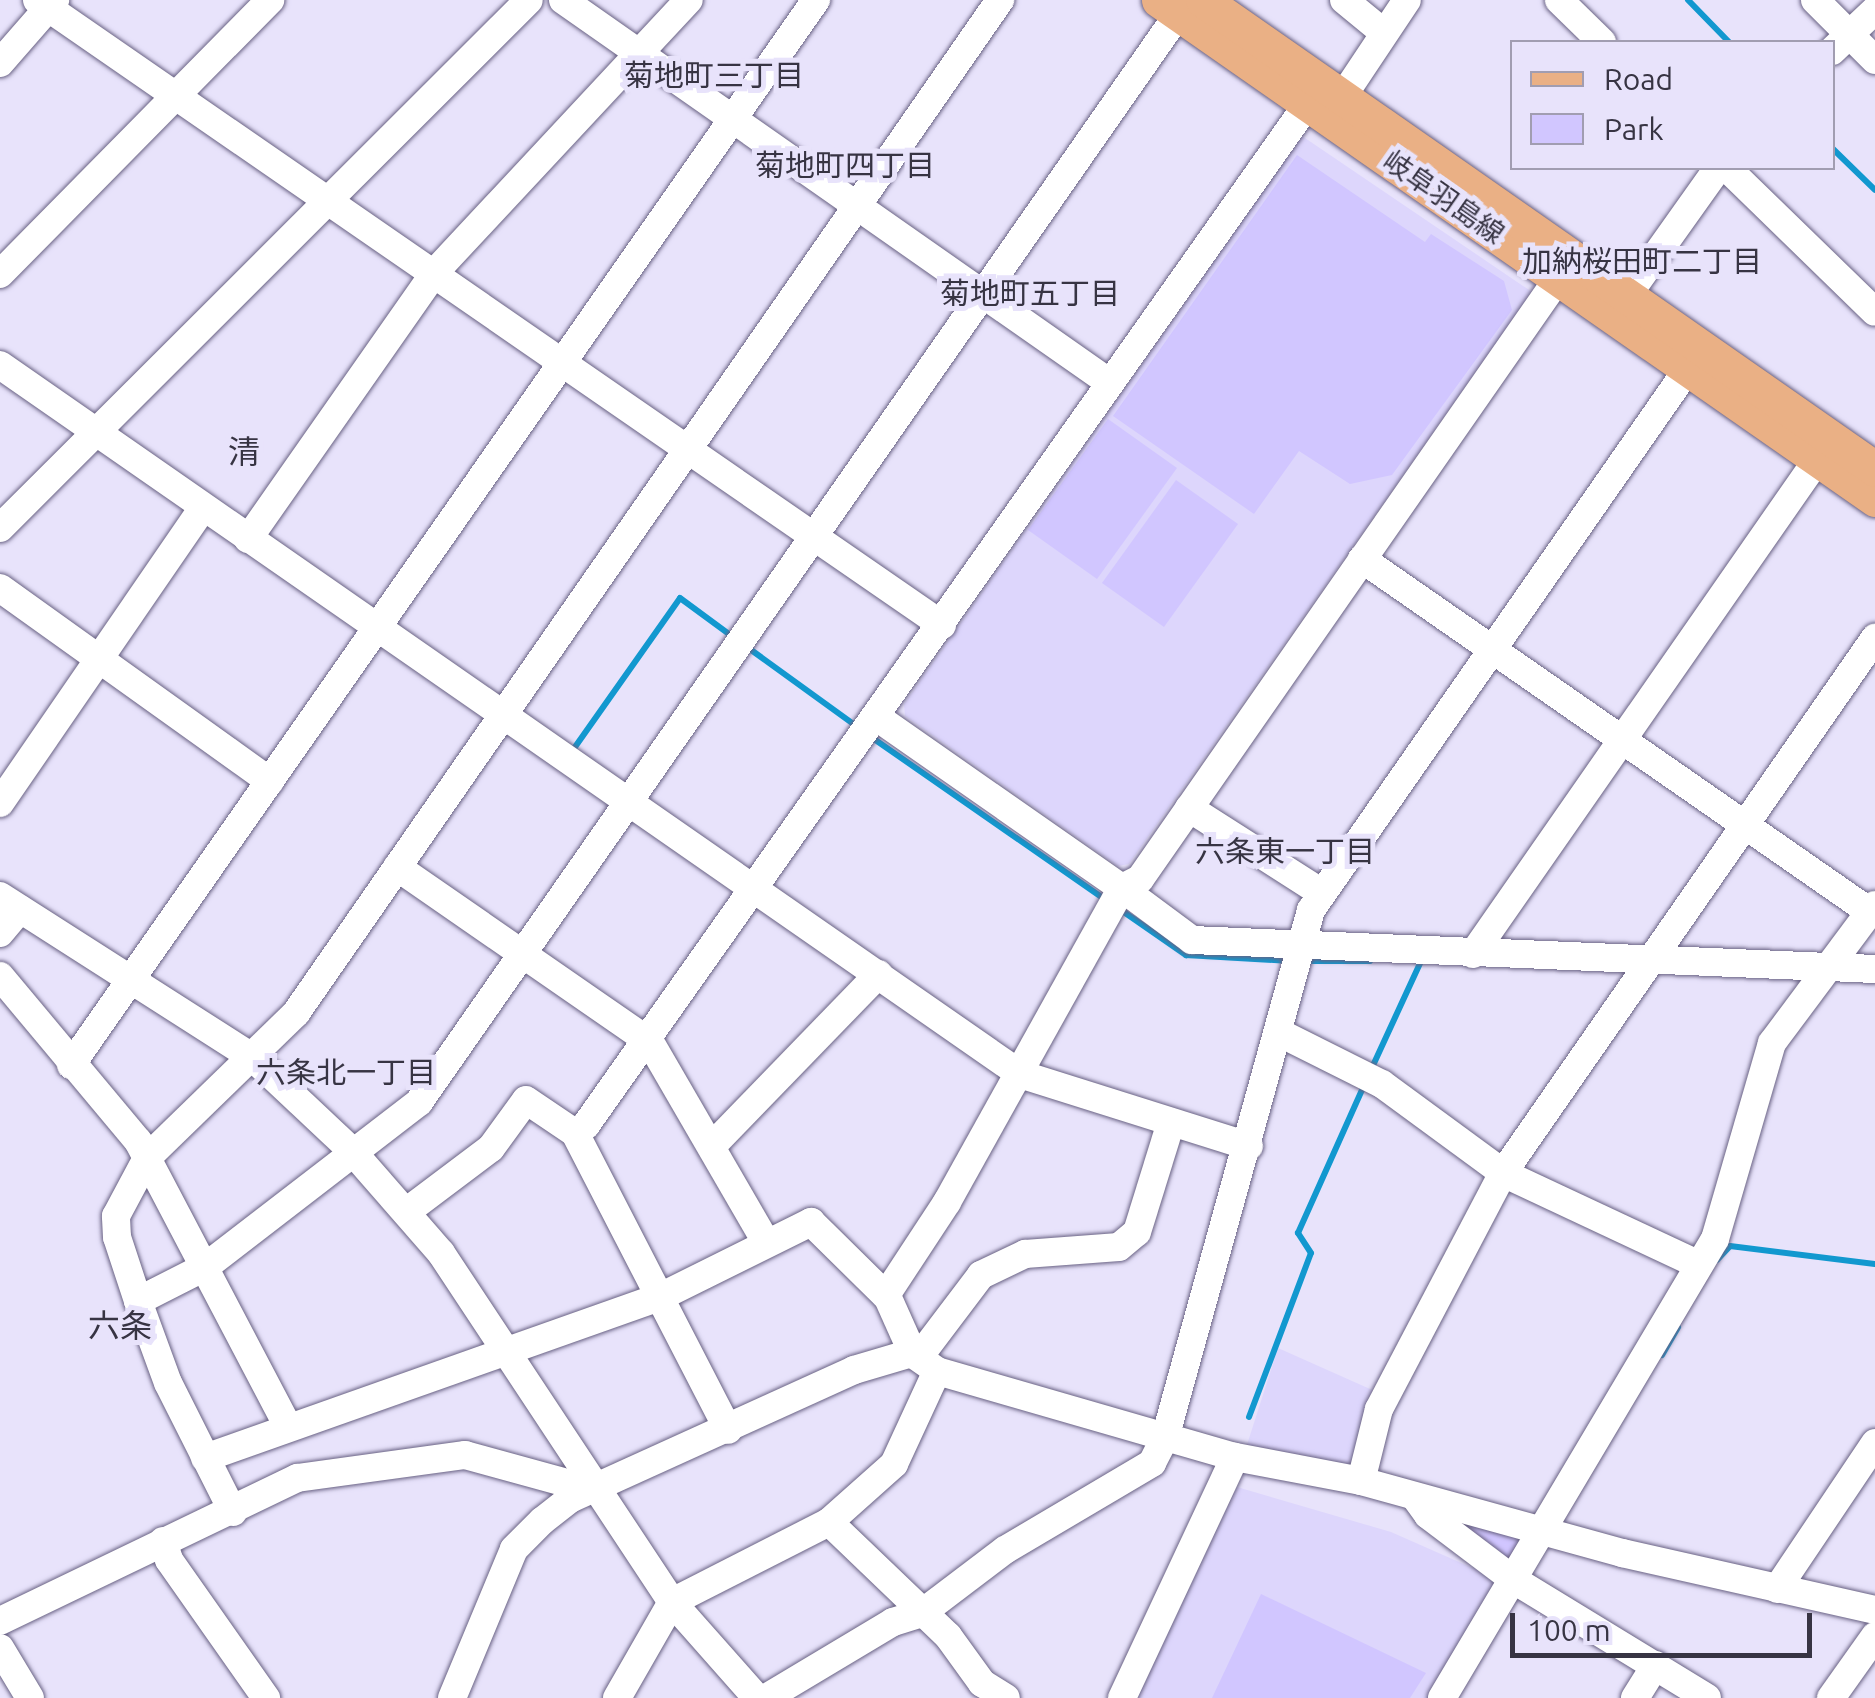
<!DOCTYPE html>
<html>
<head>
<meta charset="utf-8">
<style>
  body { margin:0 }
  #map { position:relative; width:1875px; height:1698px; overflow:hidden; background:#e8e3fb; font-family:Ubuntu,"Noto Sans JP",sans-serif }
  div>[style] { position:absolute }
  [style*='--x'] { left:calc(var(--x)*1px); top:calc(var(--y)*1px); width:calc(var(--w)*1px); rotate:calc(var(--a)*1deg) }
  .built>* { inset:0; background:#ddd6fc }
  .green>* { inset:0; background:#d1c6ff }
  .stream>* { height:6px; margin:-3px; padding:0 3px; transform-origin:3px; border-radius:3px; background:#1298cf }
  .roads { filter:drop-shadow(0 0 2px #686183) drop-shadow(0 0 2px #686183) }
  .minor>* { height:28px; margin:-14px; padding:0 14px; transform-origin:14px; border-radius:14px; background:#fff }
  .major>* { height:35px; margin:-17.5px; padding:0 17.5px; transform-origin:17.5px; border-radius:17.5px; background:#eab085 }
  span { translate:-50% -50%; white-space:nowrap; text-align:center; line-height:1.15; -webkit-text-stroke:10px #e8e3fb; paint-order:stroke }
  .street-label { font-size:28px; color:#373443 }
  .neighbourhood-label { font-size:30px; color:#373443 }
  .quarter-label { font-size:32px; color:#373443 }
  .legend { position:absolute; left:1510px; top:40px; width:325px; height:130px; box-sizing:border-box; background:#e8e3fb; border:2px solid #a19db1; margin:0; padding:12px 18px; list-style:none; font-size:30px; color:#373443 }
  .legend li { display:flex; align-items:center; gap:20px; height:50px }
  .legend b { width:50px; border:2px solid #a19db1 }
  .scale { position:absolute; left:1510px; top:1613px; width:302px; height:45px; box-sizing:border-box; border:5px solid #373443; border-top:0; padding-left:12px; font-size:30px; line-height:35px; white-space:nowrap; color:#373443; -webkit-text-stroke:8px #e8e3fb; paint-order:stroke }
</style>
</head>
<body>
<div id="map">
  <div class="built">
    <div style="clip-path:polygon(1302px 136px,1532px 292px,1129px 864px,1118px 866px,905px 716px,904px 704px)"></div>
    <div style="clip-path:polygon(1278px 1348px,1379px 1393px,1358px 1472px,1245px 1451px)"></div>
    <div style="clip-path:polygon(1237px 1487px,1391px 1532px,1493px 1577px,1496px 1594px,1429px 1698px,1134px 1698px)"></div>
  </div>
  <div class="green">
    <div style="clip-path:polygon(1297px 155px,1425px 242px,1431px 234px,1504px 281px,1512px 310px,1392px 475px,1350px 484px,1299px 451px,1254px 514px,1113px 416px)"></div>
    <div style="clip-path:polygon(1108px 419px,1177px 468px,1097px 579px,1028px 530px)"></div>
    <div style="clip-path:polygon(1176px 480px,1238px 524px,1164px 627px,1102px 583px)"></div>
    <div style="clip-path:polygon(1441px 1508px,1529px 1534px,1506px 1569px)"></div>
    <div style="clip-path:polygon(1261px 1594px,1426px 1673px,1410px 1698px,1212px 1698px)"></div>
  </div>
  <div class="stream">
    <div style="--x:1688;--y:0;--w:59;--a:45.7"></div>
    <div style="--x:1832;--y:148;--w:60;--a:44.3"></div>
    <div style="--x:747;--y:647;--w:138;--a:35.9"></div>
    <div style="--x:874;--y:739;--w:284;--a:34.8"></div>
    <div style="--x:575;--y:747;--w:182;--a:-54.8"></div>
    <div style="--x:680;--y:598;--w:66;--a:36.3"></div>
    <div style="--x:1118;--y:908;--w:83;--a:34.7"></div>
    <div style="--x:1186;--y:955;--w:104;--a:3.3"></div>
    <div style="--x:1303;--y:961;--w:67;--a:0"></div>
    <div style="--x:1370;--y:1072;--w:122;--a:-65.3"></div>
    <div style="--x:1717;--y:1260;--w:19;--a:-47"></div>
    <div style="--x:1730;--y:1246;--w:146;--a:7.1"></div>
    <div style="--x:1662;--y:1355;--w:32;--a:-60"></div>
    <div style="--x:1249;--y:1417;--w:175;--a:-69.3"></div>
    <div style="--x:1311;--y:1253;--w:24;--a:-123"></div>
    <div style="--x:1298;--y:1233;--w:164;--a:-65.9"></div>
  </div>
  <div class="roads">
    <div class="minor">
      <div style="--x:37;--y:0;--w:1100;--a:34.63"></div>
      <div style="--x:563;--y:0;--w:668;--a:35"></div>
      <div style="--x:1344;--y:0;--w:50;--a:39.4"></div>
      <div style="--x:1559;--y:0;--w:60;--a:44.3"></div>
      <div style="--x:1815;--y:0;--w:85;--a:45"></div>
      <div style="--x:1832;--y:51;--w:59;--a:-43.6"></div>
      <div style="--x:0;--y:63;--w:84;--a:-48.9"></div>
      <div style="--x:1343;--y:96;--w:115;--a:-56.3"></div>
      <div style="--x:1727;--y:168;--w:206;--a:44.2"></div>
      <div style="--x:0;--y:274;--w:385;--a:-45.4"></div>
      <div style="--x:1627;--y:296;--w:157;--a:-54.6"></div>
      <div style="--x:0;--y:365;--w:1242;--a:34.8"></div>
      <div style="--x:1020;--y:1074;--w:240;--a:17.5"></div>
      <div style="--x:0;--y:528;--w:747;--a:-44.95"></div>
      <div style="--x:248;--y:539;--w:326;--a:-55"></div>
      <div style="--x:435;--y:272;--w:372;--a:-47"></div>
      <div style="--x:1362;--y:559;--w:619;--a:34.79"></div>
      <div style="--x:0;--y:588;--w:332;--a:35.6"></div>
      <div style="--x:878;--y:718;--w:297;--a:34.9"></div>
      <div style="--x:1122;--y:888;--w:20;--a:-27"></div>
      <div style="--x:1140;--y:879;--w:733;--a:-55.16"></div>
      <div style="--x:0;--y:803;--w:358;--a:-55.5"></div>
      <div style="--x:1189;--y:808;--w:158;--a:32.6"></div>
      <div style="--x:397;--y:867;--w:308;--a:34.7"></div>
      <div style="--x:650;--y:1042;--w:231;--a:59.9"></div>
      <div style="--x:0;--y:896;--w:299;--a:32.6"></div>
      <div style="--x:252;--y:1057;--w:137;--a:43.2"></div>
      <div style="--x:352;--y:1151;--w:135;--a:48.9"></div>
      <div style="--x:441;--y:1253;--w:419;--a:56.5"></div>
      <div style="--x:672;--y:1602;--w:128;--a:48.5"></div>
      <div style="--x:0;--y:933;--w:31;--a:-50"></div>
      <div style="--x:1473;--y:954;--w:602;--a:-55.15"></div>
      <div style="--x:0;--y:976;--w:215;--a:50.1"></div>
      <div style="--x:138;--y:1141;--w:323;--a:62.3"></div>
      <div style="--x:1278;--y:1032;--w:116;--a:26.6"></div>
      <div style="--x:1382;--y:1084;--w:150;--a:36.3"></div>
      <div style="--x:1503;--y:1173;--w:214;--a:25.1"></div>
      <div style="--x:71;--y:1065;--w:1300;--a:-55.03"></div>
      <div style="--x:575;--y:1133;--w:334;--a:62.7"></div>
      <div style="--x:713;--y:1145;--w:238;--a:-45.9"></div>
      <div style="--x:406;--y:1212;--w:106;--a:-37"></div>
      <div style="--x:491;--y:1148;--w:59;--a:-53.9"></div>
      <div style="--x:526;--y:1100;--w:59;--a:34"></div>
      <div style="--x:575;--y:1133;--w:14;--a:-36"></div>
      <div style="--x:586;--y:1125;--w:1253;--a:-54.75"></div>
      <div style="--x:886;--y:1295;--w:111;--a:-56.7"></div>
      <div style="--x:947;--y:1202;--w:359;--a:-60.9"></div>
      <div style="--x:1122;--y:888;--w:87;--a:36.6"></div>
      <div style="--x:1192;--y:940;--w:684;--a:2.43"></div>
      <div style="--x:138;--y:1301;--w:67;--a:-108.2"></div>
      <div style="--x:117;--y:1237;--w:21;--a:-93"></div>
      <div style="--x:116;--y:1216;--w:66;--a:-61.9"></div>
      <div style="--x:147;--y:1158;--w:208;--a:-44.2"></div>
      <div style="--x:296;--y:1013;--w:1234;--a:-55.2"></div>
      <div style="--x:205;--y:1458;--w:483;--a:-19.5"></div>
      <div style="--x:660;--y:1297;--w:169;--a:-26.4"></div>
      <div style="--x:811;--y:1222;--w:108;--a:44.6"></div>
      <div style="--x:888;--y:1298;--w:61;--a:65.9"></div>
      <div style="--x:913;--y:1354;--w:29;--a:35"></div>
      <div style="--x:937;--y:1371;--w:310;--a:16.1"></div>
      <div style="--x:1235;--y:1457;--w:128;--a:10.8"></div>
      <div style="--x:1361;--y:1481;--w:271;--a:15.4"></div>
      <div style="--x:1622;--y:1553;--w:259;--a:12.7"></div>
      <div style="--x:1361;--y:1481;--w:74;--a:-76"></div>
      <div style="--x:1379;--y:1409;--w:267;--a:-62.3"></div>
      <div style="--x:1503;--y:1173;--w:652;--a:-55.19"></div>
      <div style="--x:1415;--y:1497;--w:22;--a:54"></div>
      <div style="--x:1428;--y:1515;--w:108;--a:37.1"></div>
      <div style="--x:1514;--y:1580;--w:226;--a:31.4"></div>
      <div style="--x:233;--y:1512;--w:144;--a:-116.7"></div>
      <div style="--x:168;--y:1383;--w:87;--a:-110.1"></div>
      <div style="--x:138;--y:1301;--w:75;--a:-26.9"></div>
      <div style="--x:205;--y:1267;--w:270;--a:-37.6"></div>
      <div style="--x:419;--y:1102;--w:1328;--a:-55.09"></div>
      <div style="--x:829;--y:1522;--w:165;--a:43.8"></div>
      <div style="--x:948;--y:1636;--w:58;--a:54.1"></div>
      <div style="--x:982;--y:1683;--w:28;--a:32"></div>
      <div style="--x:163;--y:1541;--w:20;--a:72"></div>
      <div style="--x:169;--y:1560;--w:169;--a:54.9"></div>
      <div style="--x:1777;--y:1589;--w:176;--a:-56.1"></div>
      <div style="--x:0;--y:1621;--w:330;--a:-25.7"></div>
      <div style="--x:297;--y:1478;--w:170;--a:-7.8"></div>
      <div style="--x:465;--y:1455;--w:136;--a:15.4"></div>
      <div style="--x:0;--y:1648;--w:58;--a:59"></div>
      <div style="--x:452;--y:1698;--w:161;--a:-67.4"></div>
      <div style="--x:514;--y:1549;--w:40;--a:-45"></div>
      <div style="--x:542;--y:1521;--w:36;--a:-38"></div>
      <div style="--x:570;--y:1499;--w:312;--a:-24.4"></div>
      <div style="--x:854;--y:1370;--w:74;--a:-16.5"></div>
      <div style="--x:925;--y:1349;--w:93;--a:-52.9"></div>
      <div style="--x:981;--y:1275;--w:49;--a:-25.5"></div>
      <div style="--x:1025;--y:1254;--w:94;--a:-4.3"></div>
      <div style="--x:1119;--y:1247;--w:23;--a:-40"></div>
      <div style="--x:1137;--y:1232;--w:115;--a:-72.8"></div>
      <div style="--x:617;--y:1698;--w:111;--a:-60.2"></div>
      <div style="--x:672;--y:1602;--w:176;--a:-27"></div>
      <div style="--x:829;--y:1522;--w:87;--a:-41.7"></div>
      <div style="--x:894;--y:1464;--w:102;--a:-65.2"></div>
      <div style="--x:766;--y:1698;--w:148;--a:-30.9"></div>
      <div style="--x:893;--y:1622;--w:30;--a:-17"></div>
      <div style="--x:922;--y:1613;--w:104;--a:-37.2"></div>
      <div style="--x:1005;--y:1550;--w:171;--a:-30.6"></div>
      <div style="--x:1152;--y:1463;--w:28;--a:-63"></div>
      <div style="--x:1165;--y:1438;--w:548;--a:-74.54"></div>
      <div style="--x:1311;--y:910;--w:658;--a:-55.15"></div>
      <div style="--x:1122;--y:1698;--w:266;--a:-64.9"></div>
      <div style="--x:1442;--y:1698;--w:534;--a:-59.26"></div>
      <div style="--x:1715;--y:1239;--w:204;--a:-73.8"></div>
      <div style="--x:1772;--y:1043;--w:172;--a:-53.3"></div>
      <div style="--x:1635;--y:1698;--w:39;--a:-58"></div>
      <div style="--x:1831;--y:1698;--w:76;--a:-54.6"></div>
    </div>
    <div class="major">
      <div style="--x:1159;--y:0;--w:873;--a:34.87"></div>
      <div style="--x:1203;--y:0;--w:819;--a:34.91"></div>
    </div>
  </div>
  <div class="street-label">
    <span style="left:1444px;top:197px;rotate:35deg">岐阜羽島線</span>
  </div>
  <div class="neighbourhood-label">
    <span style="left:714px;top:75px">菊地町三丁目</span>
    <span style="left:845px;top:165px">菊地町四丁目</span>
    <span style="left:1642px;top:261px">加納桜田町二丁目</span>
    <span style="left:1030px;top:293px">菊地町五丁目</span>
    <span style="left:1285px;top:851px">六条東一丁目</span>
    <span style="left:346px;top:1072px">六条北一丁目</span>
  </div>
  <div class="quarter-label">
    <span style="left:244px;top:451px">清</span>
    <span style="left:120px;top:1325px">六条</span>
  </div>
  <ul class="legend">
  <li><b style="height:12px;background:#eab085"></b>Road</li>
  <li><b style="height:28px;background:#d1c6ff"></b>Park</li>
  </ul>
  <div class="scale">100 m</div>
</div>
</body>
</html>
